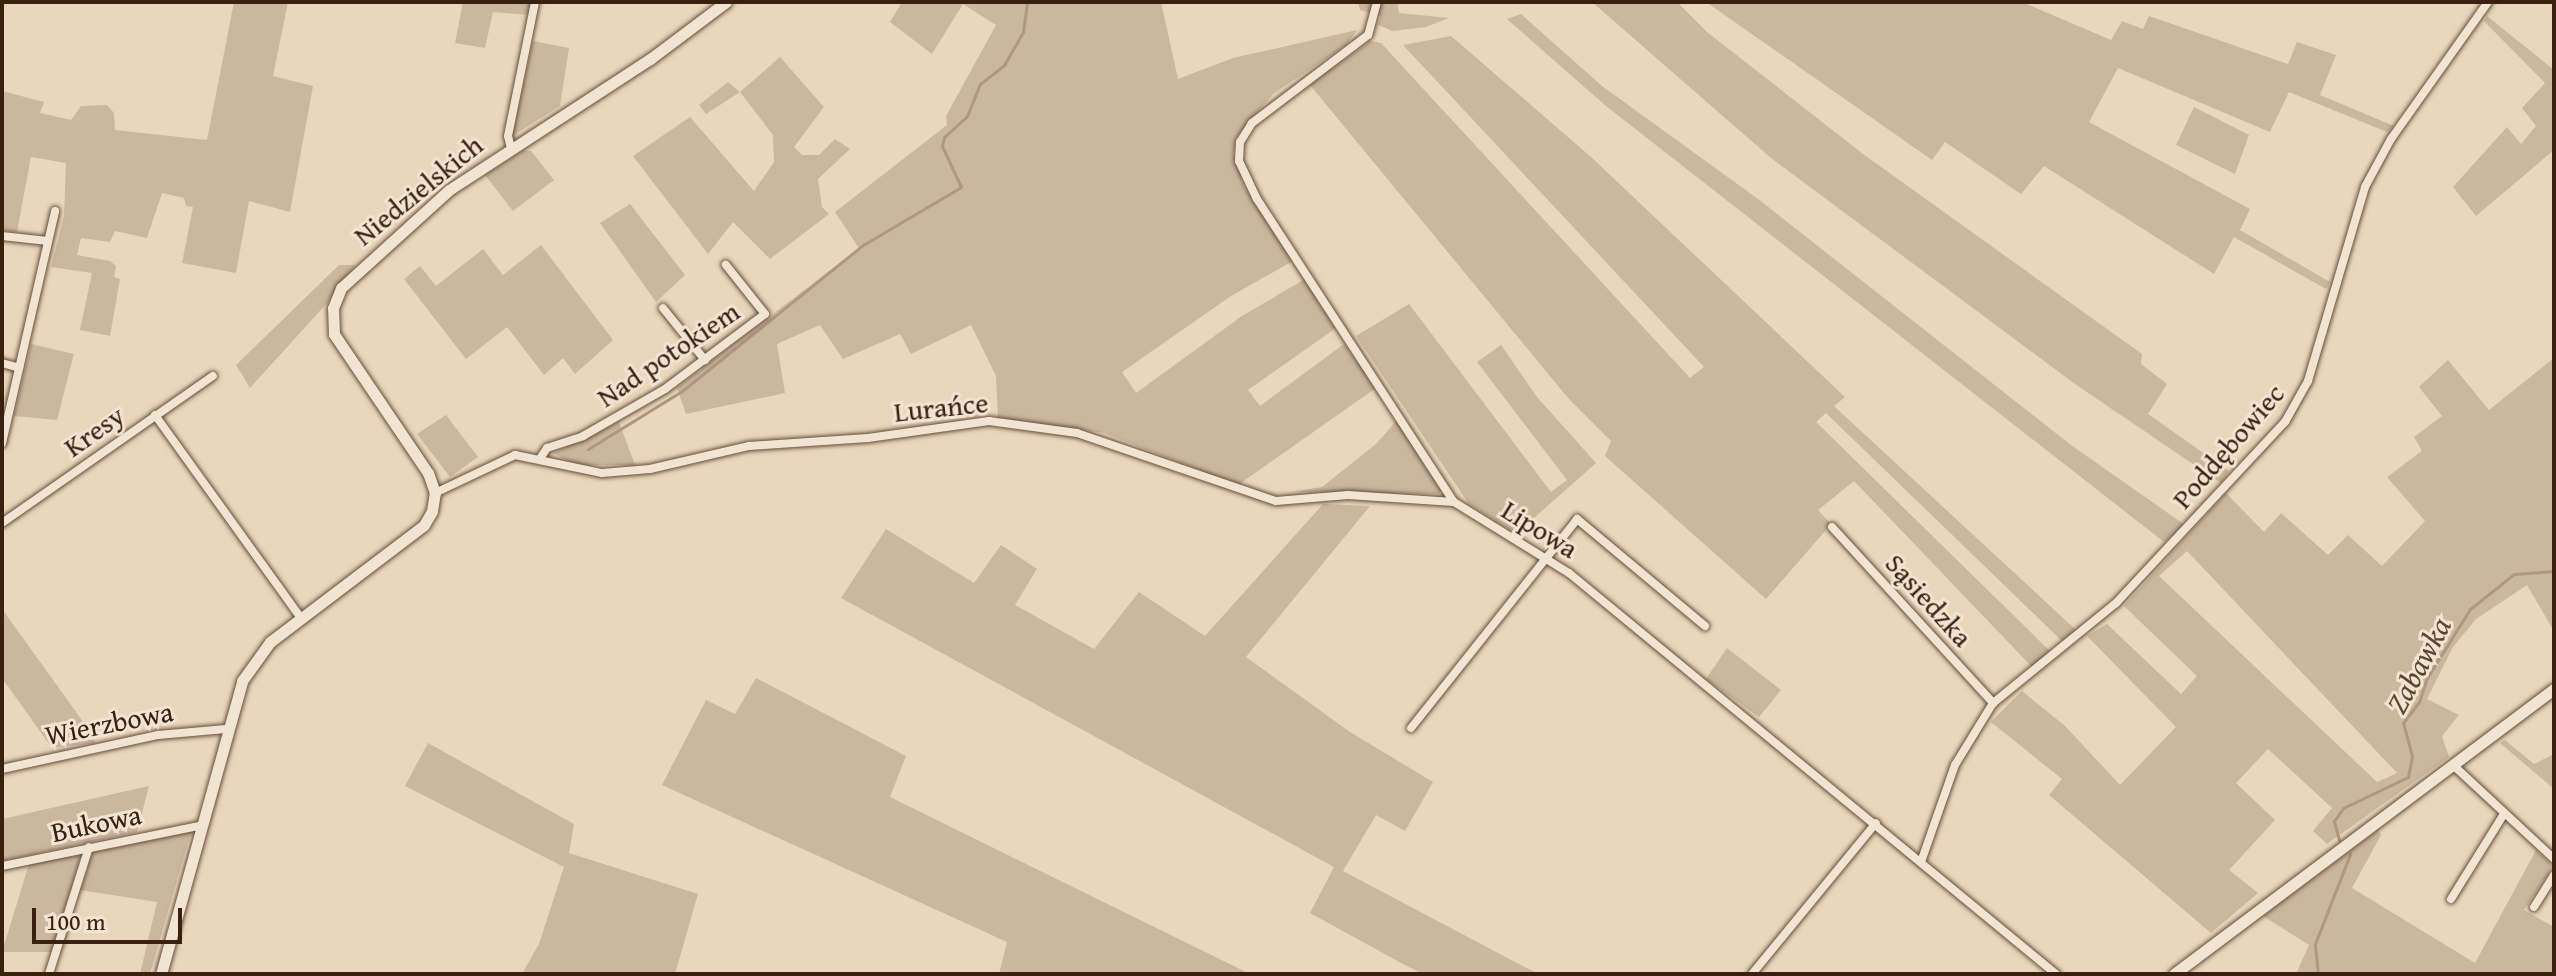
<!DOCTYPE html>
<html>
<head>
<meta charset="utf-8">
<style>
  body { margin:0 }
  #map { position:relative; width:2556px; height:976px; overflow:hidden; background:#e9d6bb; font-family:"Gentium Book Plus",serif }
  div>[style] { position:absolute }
  [style*='--x'] { left:calc(var(--x)*1px); top:calc(var(--y)*1px); width:calc(var(--w)*1px); rotate:calc(var(--a)*1deg) }
  .green>* { inset:0; background:#cbb79e }
  .stream>* { height:3px; margin:-1.5px; padding:0 1.5px; transform-origin:1.5px; border-radius:1.5px; background:#ae9881 }
  .roads { filter:drop-shadow(0 0 2px #664e3a) drop-shadow(0 0 2px #664e3a) }
  .street>* { height:8px; margin:-4px; padding:0 4px; transform-origin:4px; border-radius:4px; background:#f1e4d3 }
  .secondary>* { height:11px; margin:-5.5px; padding:0 5.5px; transform-origin:5.5px; border-radius:5.5px; background:#f1e4d3 }
  span { translate:-50% -50%; white-space:nowrap; text-align:center; line-height:1.15; -webkit-text-stroke:6px #f1e4d3; paint-order:stroke }
  .street-label { font-size:28px; color:#3a210f }
  .water-label { font-size:30px; color:#5d4531; font-style:italic }
  .frame { position:absolute; inset:0; border:4px solid #3a210f; pointer-events:none }
  .scale { position:absolute; left:32px; top:908px; width:150px; height:36px; box-sizing:border-box; border:4px solid #3a210f; border-top:0; padding-left:10px; font-size:24px; line-height:28px; white-space:nowrap; color:#3a210f; -webkit-text-stroke:6px #f1e4d3; paint-order:stroke }
</style>
</head>
<body>
<div id="map">
  <div class="green">
    <div style="clip-path:polygon(234px 2px,288px 2px,273px 76px,313px 86px,290px 212px,249px 201px,236px 273px,182px 263px,193px 207px,186px 206px,184px 198px,162px 193px,147px 238px,115px 231px,110px 242px,81px 238px,77px 255px,110px 261px,116px 266px,114px 277px,120px 279px,110px 336px,80px 330px,92px 273px,51px 267px,64px 216px,66px 163px,31px 157px,17px 232px,2px 230px,2px 91px,44px 102px,40px 113px,71px 120px,81px 106px,107px 105px,114px 113px,115px 130px,207px 140px)"></div>
    <div style="clip-path:polygon(463px 2px,531px 2px,528px 15px,493px 12px,485px 48px,455px 43px)"></div>
    <div style="clip-path:polygon(902px 2px,1161px 2px,1178px 79px,1233px 58px,1357px 30px,1346px 45px,1273px 94px,1236px 137px,1233px 154px,1244px 186px,1293px 261px,1231px 296px,1122px 372px,1136px 393px,1242px 316px,1305px 279px,1336px 328px,1248px 390px,1260px 406px,1344px 344px,1376px 388px,1238px 485px,1104px 433px,998px 419px,996px 376px,971px 325px,911px 354px,900px 334px,843px 359px,820px 325px,777px 344px,785px 393px,686px 414px,677px 388px,859px 248px,835px 212px,947px 125px,946px 116px,996px 25px,963px 4px,932px 54px,890px 22px)"></div>
    <div style="clip-path:polygon(1358px 2px,1397px 2px,1399px 13px,1449px 18px,1426px 27px,1393px 31px,1378px 25px,1381px 16px,1360px 10px)"></div>
    <div style="clip-path:polygon(1592px 2px,1677px 2px,1707px 32px,1863px 154px,2142px 354px,2141px 364px,2167px 384px,2148px 414px,2229px 471px,2221px 483px,2075px 384px,1771px 158px)"></div>
    <div style="clip-path:polygon(1706px 2px,2022px 2px,2111px 40px,2122px 21px,2143px 29px,2149px 16px,2288px 64px,2297px 42px,2336px 55px,2320px 95px,2394px 126px,2387px 132px,2289px 92px,2270px 132px,2118px 68px,2089px 122px,2250px 209px,2240px 230px,2330px 282px,2326px 289px,2234px 237px,2214px 274px,2044px 166px,2021px 194px,1945px 142px,1932px 160px)"></div>
    <div style="clip-path:polygon(1521px 14px,1602px 86px,1758px 199px,2071px 445px,2185px 525px,2164px 542px,1606px 106px,1507px 19px)"></div>
    <div style="clip-path:polygon(2487px 16px,2554px 70px,2554px 150px,2476px 216px,2453px 187px,2507px 127px,2521px 144px,2536px 126px,2522px 108px,2545px 83px,2484px 21px)"></div>
    <div style="clip-path:polygon(1451px 36px,1591px 157px,1845px 397px,1834px 406px,2076px 630px,2062px 641px,1826px 413px,1816px 422px,2051px 652px,2033px 668px,1854px 481px,1818px 510px,1830px 523px,1826px 530px,1766px 599px,1605px 456px,1611px 441px,1568px 398px,1310px 85px,1370px 41px,1381px 43px,1690px 378px,1704px 367px,1403px 45px)"></div>
    <div style="clip-path:polygon(533px 41px,569px 48px,560px 106px,512px 136px)"></div>
    <div style="clip-path:polygon(780px 57px,824px 107px,794px 147px,802px 155px,819px 155px,835px 139px,850px 149px,818px 179px,822px 207px,829px 214px,770px 259px,733px 222px,708px 254px,633px 156px,690px 117px,754px 191px,774px 162px,773px 135px,740px 92px,706px 114px,699px 105px,728px 82px,740px 92px)"></div>
    <div style="clip-path:polygon(2194px 107px,2249px 135px,2235px 174px,2176px 145px)"></div>
    <div style="clip-path:polygon(524px 150px,531px 151px,554px 180px,513px 211px,485px 175px)"></div>
    <div style="clip-path:polygon(630px 204px,685px 275px,656px 302px,600px 223px)"></div>
    <div style="clip-path:polygon(541px 245px,613px 340px,575px 374px,563px 358px,544px 375px,507px 327px,466px 359px,404px 279px,420px 266px,436px 286px,483px 249px,503px 275px)"></div>
    <div style="clip-path:polygon(339px 265px,355px 265px,328px 302px,250px 388px,236px 365px)"></div>
    <div style="clip-path:polygon(1409px 304px,1551px 492px,1567px 480px,1477px 362px,1501px 345px,1537px 397px,1596px 463px,1516px 534px,1469px 504px,1356px 336px)"></div>
    <div style="clip-path:polygon(31px 344px,74px 354px,57px 420px,14px 416px)"></div>
    <div style="clip-path:polygon(evenodd,2554px 358px,2554px 631px,2527px 585px,2476px 619px,2453px 647px,2427px 699px,2459px 715px,2442px 736px,2449px 757px,2327px 844px,2313px 831px,2332px 808px,2268px 749px,2236px 783px,2275px 820px,2229px 870px,2258px 893px,2211px 933px,2049px 795px,2062px 779px,1991px 722px,2022px 691px,2065px 726px,2120px 785px,2176px 727px,2087px 636px,2107px 624px,2181px 694px,2197px 676px,2124px 606px,2226px 493px,2264px 532px,2281px 513px,2328px 555px,2348px 535px,2382px 566px,2425px 521px,2387px 477px,2422px 451px,2414px 437px,2442px 416px,2419px 387px,2448px 360px,2489px 410px,2554px 358px,2187px 551px,2397px 773px,2377px 782px,2159px 576px,2187px 551px)"></div>
    <div style="clip-path:polygon(446px 415px,478px 457px,450px 477px,417px 434px)"></div>
    <div style="clip-path:polygon(1398px 419px,1443px 488px,1438px 494px,1293px 492px,1322px 487px,1376px 444px)"></div>
    <div style="clip-path:polygon(619px 422px,635px 465px,577px 465px,553px 453px)"></div>
    <div style="clip-path:polygon(1323px 504px,1370px 506px,1246px 657px,1350px 732px,1433px 782px,1405px 831px,1376px 815px,1343px 871px,1538px 974px,1423px 974px,1403px 964px,1310px 913px,1334px 867px,841px 598px,886px 529px,974px 583px,1001px 545px,1037px 569px,1015px 605px,1094px 649px,1139px 592px,1205px 636px)"></div>
    <div style="clip-path:polygon(2px 609px,79px 716px,96px 743px,52px 748px,2px 678px)"></div>
    <div style="clip-path:polygon(1727px 648px,1781px 690px,1759px 717px,1706px 679px)"></div>
    <div style="clip-path:polygon(756px 678px,906px 756px,890px 797px,1250px 974px,999px 974px,1007px 942px,662px 785px,706px 700px,735px 714px)"></div>
    <div style="clip-path:polygon(2505px 740px,2534px 764px,2554px 754px,2554px 789px,2500px 743px)"></div>
    <div style="clip-path:polygon(428px 743px,574px 824px,569px 853px,698px 894px,675px 974px,522px 974px,539px 944px,564px 867px,405px 786px)"></div>
    <div style="clip-path:polygon(149px 786px,137px 832px,2px 861px,2px 819px)"></div>
    <div style="clip-path:polygon(2378px 830px,2381px 835px,2352px 888px,2475px 963px,2536px 850px,2553px 866px,2524px 910px,2554px 927px,2554px 974px,2296px 974px,2309px 945px,2263px 916px)"></div>
    <div style="clip-path:polygon(191px 832px,150px 974px,140px 974px,157px 902px,80px 890px,93px 852px)"></div>
    <div style="clip-path:polygon(76px 854px,80px 858px,53px 952px,2px 952px,29px 864px)"></div>
  </div>
  <div class="stream">
    <div style="--x:588;--y:449;--w:110;--a:-31.7"></div>
    <div style="--x:682;--y:391;--w:233;--a:-38.9"></div>
    <div style="--x:863;--y:245;--w:114;--a:-30.6"></div>
    <div style="--x:961;--y:187;--w:45;--a:-114.9"></div>
    <div style="--x:942;--y:146;--w:9;--a:-77"></div>
    <div style="--x:944;--y:137;--w:31;--a:-42"></div>
    <div style="--x:967;--y:116;--w:35;--a:-68"></div>
    <div style="--x:980;--y:84;--w:31;--a:-38"></div>
    <div style="--x:1004;--y:65;--w:38;--a:-60"></div>
    <div style="--x:1023;--y:32;--w:30;--a:-82"></div>
    <div style="--x:2339;--y:840;--w:20;--a:-105"></div>
    <div style="--x:2334;--y:821;--w:16;--a:-55"></div>
    <div style="--x:2343;--y:808;--w:72;--a:-25.5"></div>
    <div style="--x:2408;--y:777;--w:21;--a:-79"></div>
    <div style="--x:2412;--y:756;--w:34;--a:-105"></div>
    <div style="--x:2403;--y:723;--w:26;--a:-53"></div>
    <div style="--x:2419;--y:702;--w:25;--a:-72"></div>
    <div style="--x:2427;--y:678;--w:81;--a:-58.1"></div>
    <div style="--x:2470;--y:609;--w:56;--a:-38.5"></div>
    <div style="--x:2514;--y:574;--w:40;--a:-4.3"></div>
    <div style="--x:2318;--y:974;--w:30;--a:-96"></div>
    <div style="--x:2315;--y:944;--w:97;--a:-68.7"></div>
  </div>
  <div class="roads">
    <div class="street">
      <div style="--x:1377;--y:2;--w:34;--a:105"></div>
      <div style="--x:1368;--y:35;--w:146;--a:142.8"></div>
      <div style="--x:1252;--y:123;--w:22;--a:122"></div>
      <div style="--x:1240;--y:142;--w:19;--a:93"></div>
      <div style="--x:1239;--y:161;--w:42;--a:64.7"></div>
      <div style="--x:1257;--y:199;--w:361;--a:57"></div>
      <div style="--x:511;--y:148;--w:12;--a:-104"></div>
      <div style="--x:508;--y:136;--w:137;--a:-78.6"></div>
      <div style="--x:2;--y:236;--w:46;--a:6.2"></div>
      <div style="--x:663;--y:308;--w:67;--a:51.1"></div>
      <div style="--x:2;--y:363;--w:18;--a:16"></div>
      <div style="--x:155;--y:415;--w:249;--a:54.3"></div>
      <div style="--x:2;--y:443;--w:238;--a:-77.1"></div>
      <div style="--x:541;--y:457;--w:11;--a:-56"></div>
      <div style="--x:547;--y:448;--w:38;--a:-18"></div>
      <div style="--x:583;--y:436;--w:95;--a:-29.8"></div>
      <div style="--x:665;--y:389;--w:125;--a:-36.9"></div>
      <div style="--x:765;--y:314;--w:63;--a:-128.5"></div>
      <div style="--x:435;--y:493;--w:89;--a:-25.4"></div>
      <div style="--x:515;--y:455;--w:89;--a:11.7"></div>
      <div style="--x:602;--y:473;--w:48;--a:-4.8"></div>
      <div style="--x:650;--y:469;--w:102;--a:-13.1"></div>
      <div style="--x:749;--y:446;--w:119;--a:-3.8"></div>
      <div style="--x:868;--y:438;--w:122;--a:-8"></div>
      <div style="--x:989;--y:421;--w:89;--a:7.8"></div>
      <div style="--x:1077;--y:433;--w:210;--a:18.9"></div>
      <div style="--x:1276;--y:501;--w:72;--a:-4.8"></div>
      <div style="--x:1348;--y:495;--w:106;--a:3.8"></div>
      <div style="--x:1454;--y:502;--w:135;--a:31.7"></div>
      <div style="--x:1569;--y:573;--w:631;--a:39.47"></div>
      <div style="--x:2;--y:523;--w:257;--a:-34.9"></div>
      <div style="--x:1832;--y:527;--w:239;--a:47.5"></div>
      <div style="--x:1411;--y:728;--w:267;--a:-51.5"></div>
      <div style="--x:1577;--y:519;--w:167;--a:39.9"></div>
      <div style="--x:2453;--y:765;--w:138;--a:42.9"></div>
      <div style="--x:2;--y:769;--w:160;--a:-12.3"></div>
      <div style="--x:158;--y:735;--w:68;--a:-5"></div>
      <div style="--x:1921;--y:862;--w:103;--a:-70.7"></div>
      <div style="--x:1955;--y:765;--w:73;--a:-58.5"></div>
      <div style="--x:1993;--y:703;--w:159;--a:-39.1"></div>
      <div style="--x:2116;--y:603;--w:248;--a:-47"></div>
      <div style="--x:2285;--y:422;--w:47;--a:-60.7"></div>
      <div style="--x:2308;--y:381;--w:202;--a:-73.6"></div>
      <div style="--x:2365;--y:187;--w:55;--a:-61.6"></div>
      <div style="--x:2391;--y:139;--w:168;--a:-54.7"></div>
      <div style="--x:2;--y:866;--w:201;--a:-11.5"></div>
      <div style="--x:2451;--y:899;--w:100;--a:-58.1"></div>
      <div style="--x:2534;--y:907;--w:38;--a:-58"></div>
      <div style="--x:49;--y:974;--w:133;--a:-72.5"></div>
      <div style="--x:1752;--y:974;--w:195;--a:-50.6"></div>
    </div>
    <div class="secondary">
      <div style="--x:161;--y:974;--w:304;--a:-74.5"></div>
      <div style="--x:242;--y:681;--w:48;--a:-54.3"></div>
      <div style="--x:270;--y:642;--w:193;--a:-37.2"></div>
      <div style="--x:424;--y:525;--w:16;--a:-60"></div>
      <div style="--x:432;--y:511;--w:18;--a:-81"></div>
      <div style="--x:435;--y:493;--w:21;--a:-109"></div>
      <div style="--x:428;--y:473;--w:168;--a:-124.1"></div>
      <div style="--x:334;--y:334;--w:26;--a:-92"></div>
      <div style="--x:333;--y:308;--w:22;--a:-68"></div>
      <div style="--x:341;--y:288;--w:146;--a:-42.2"></div>
      <div style="--x:449;--y:190;--w:240;--a:-33.1"></div>
      <div style="--x:650;--y:59;--w:95;--a:-36.9"></div>
      <div style="--x:2174;--y:974;--w:475;--a:-36.9"></div>
    </div>
  </div>
  <div class="street-label">
    <span style="left:418px;top:190px;rotate:-39deg">Niedzielskich</span>
    <span style="left:668px;top:354px;rotate:-34deg">Nad potokiem</span>
    <span style="left:941px;top:407px;rotate:-6deg">Lurańce</span>
    <span style="left:94px;top:431px;rotate:-35deg">Kresy</span>
    <span style="left:2228px;top:446px;rotate:-49deg">Poddębowiec</span>
    <span style="left:1540px;top:529px;rotate:32deg">Lipowa</span>
    <span style="left:1929px;top:600px;rotate:48deg">Sąsiedzka</span>
    <span style="left:109px;top:723px;rotate:-11deg">Wierzbowa</span>
    <span style="left:96px;top:823px;rotate:-12deg">Bukowa</span>
  </div>
  <div class="water-label">
    <span style="left:2418px;top:665px;rotate:-62deg">Zabawka</span>
  </div>
  <div class="frame"></div>
  <div class="scale">100 m</div>
</div>
</body>
</html>
